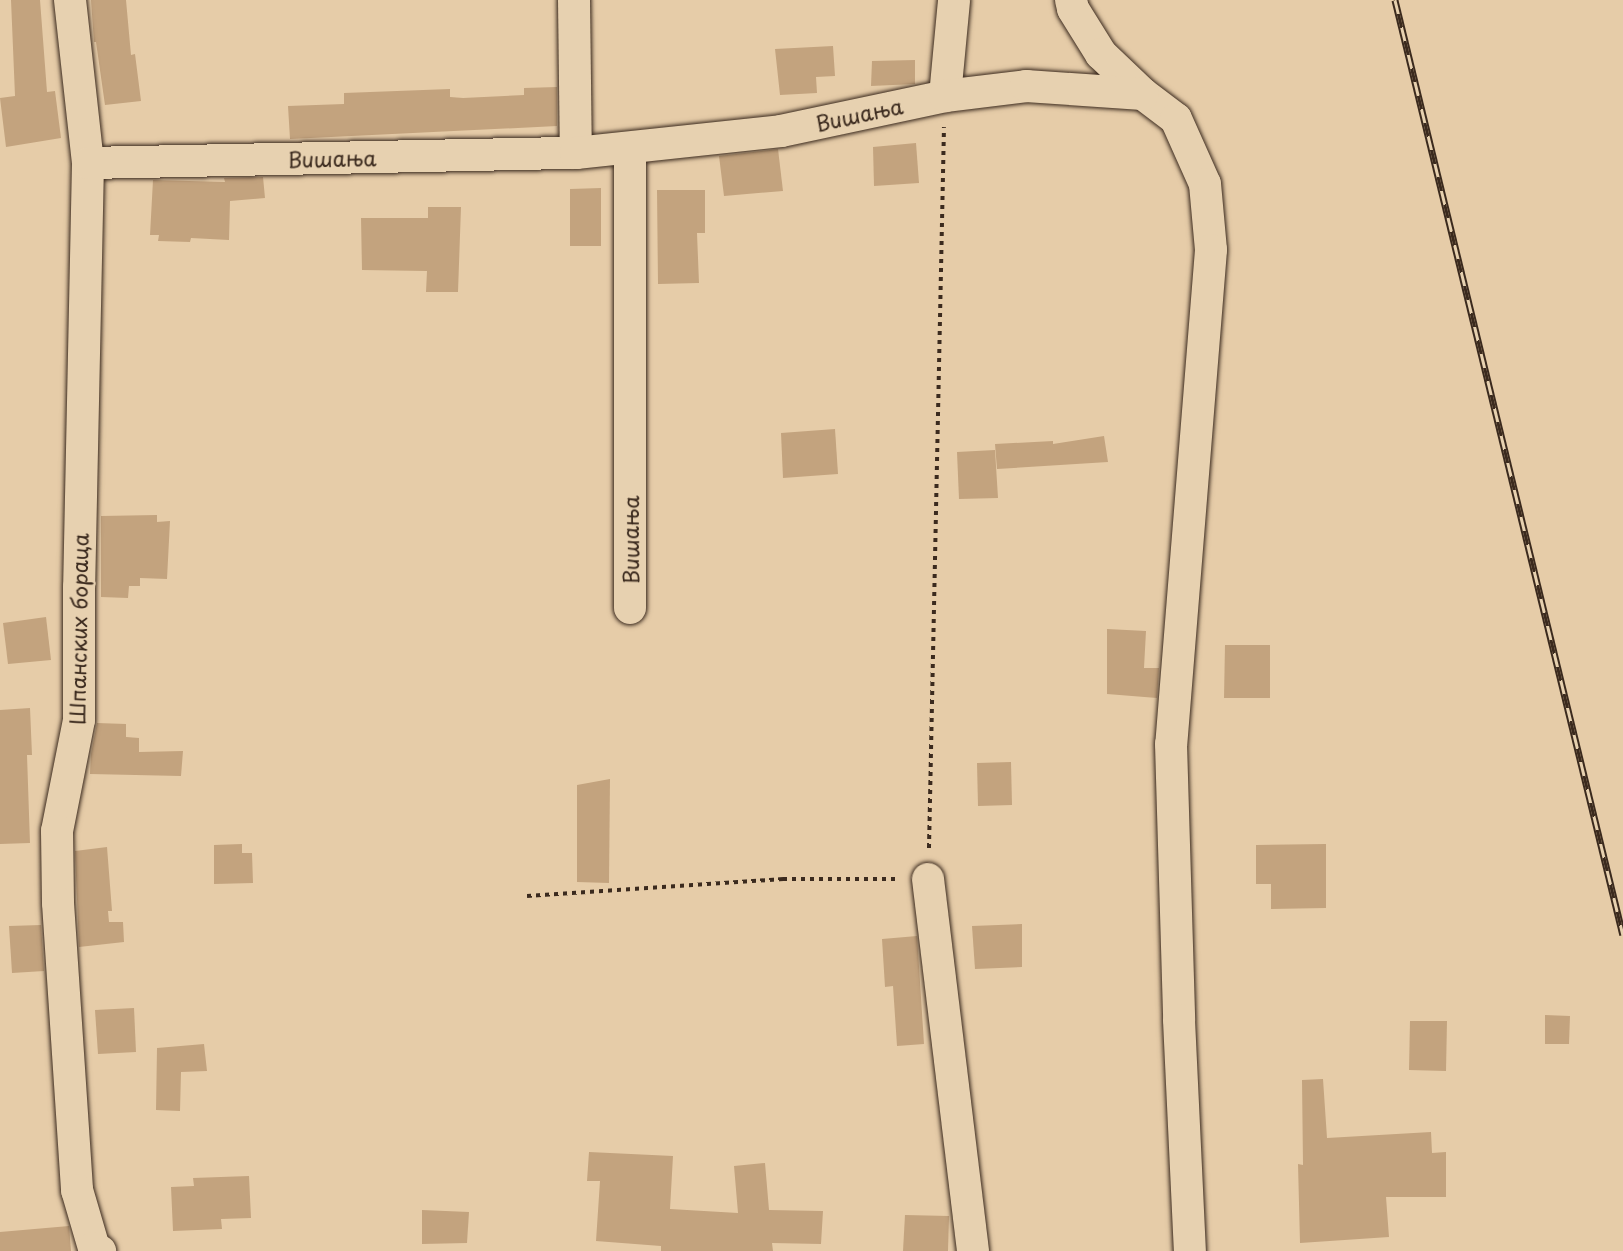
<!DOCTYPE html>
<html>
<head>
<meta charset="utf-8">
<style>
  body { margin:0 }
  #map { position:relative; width:1623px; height:1251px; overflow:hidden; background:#e6cca8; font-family:"Playpen Sans",sans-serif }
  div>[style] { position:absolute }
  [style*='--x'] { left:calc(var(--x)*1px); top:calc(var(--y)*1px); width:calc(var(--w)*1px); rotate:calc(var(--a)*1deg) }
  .building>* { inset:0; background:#c3a37e }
  .path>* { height:4px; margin-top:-2px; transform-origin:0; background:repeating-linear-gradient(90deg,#3b2a1e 0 4.5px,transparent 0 9px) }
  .roads { filter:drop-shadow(0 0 2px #3b2a1e) drop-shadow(0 0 2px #3b2a1e) }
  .minor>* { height:32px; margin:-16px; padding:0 16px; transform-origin:16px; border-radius:16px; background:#e7d1b0 }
  .rail>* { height:7px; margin-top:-3.5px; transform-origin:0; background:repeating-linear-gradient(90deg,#e7d1b0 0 14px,#3b2a1e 0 28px); box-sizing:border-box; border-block:2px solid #3b2a1e }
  span { translate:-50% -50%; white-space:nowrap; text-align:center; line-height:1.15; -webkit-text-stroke:4.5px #e7d1b0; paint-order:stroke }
  .street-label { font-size:21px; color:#3b2a1e }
</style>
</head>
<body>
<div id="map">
  <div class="building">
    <div style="clip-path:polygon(11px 0,40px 0,47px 92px,55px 91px,61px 138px,6px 147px,0 98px,15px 96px)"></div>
    <div style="clip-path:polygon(91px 0,126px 0,131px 55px,135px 54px,141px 101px,105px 105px,96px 42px,94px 42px)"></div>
    <div style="clip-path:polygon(833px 46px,835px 76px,816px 77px,817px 93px,780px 95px,775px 49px)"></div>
    <div style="clip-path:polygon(915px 60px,915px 84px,871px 86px,872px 61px)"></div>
    <div style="clip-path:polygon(557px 87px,557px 126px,290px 139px,288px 106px,344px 104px,344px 93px,450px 89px,450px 97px,463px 98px,524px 95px,524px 88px)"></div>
    <div style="clip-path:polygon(916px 143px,919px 183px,874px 186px,873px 147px)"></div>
    <div style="clip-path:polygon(778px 149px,783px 191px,724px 196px,719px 156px)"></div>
    <div style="clip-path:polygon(263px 177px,265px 198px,230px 201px,229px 240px,191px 238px,190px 242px,158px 241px,159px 235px,150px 235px,153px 180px,225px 182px,224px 178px)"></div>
    <div style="clip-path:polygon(601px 188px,601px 246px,570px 246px,570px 189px)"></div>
    <div style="clip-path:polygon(657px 190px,705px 190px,705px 233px,697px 233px,699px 283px,658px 284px)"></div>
    <div style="clip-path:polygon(428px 207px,461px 207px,458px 292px,426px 292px,427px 271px,362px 270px,361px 218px,428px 218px)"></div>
    <div style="clip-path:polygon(835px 429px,838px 474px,783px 478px,781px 433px)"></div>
    <div style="clip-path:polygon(1104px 436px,1108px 462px,997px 469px,995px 444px,1053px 441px,1053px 444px)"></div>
    <div style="clip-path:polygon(995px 450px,998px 498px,959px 499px,957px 452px)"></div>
    <div style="clip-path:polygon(157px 515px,157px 522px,170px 521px,167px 579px,140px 578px,140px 586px,129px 586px,128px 598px,101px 597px,101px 516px)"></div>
    <div style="clip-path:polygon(46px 617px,51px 660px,8px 664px,3px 623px)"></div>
    <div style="clip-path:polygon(1107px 629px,1146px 631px,1144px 668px,1159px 668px,1157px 698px,1107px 694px)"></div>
    <div style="clip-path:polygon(1225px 645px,1270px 645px,1270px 698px,1224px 698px)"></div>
    <div style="clip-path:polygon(30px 708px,32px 755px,27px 755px,30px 843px,0 844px,0 710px)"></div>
    <div style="clip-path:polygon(97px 723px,126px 724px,126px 737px,139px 738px,139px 752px,183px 751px,181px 776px,90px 774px,91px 754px)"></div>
    <div style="clip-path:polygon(1011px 762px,1012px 805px,978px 806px,977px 763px)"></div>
    <div style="clip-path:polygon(610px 779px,609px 883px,577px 882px,577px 785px)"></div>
    <div style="clip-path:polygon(242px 844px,242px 853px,252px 853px,253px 883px,214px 884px,214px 845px)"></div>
    <div style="clip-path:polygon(1326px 844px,1326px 908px,1271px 909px,1271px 884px,1256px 884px,1256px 845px)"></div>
    <div style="clip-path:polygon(107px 847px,112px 911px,108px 911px,109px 922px,123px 922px,124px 942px,79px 947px,75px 851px)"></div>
    <div style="clip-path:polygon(1022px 924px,1022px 967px,975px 969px,972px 926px)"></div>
    <div style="clip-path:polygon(41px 925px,44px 971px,12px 973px,9px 926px)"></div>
    <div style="clip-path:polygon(917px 936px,924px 1044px,897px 1046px,893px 986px,885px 987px,882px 939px)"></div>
    <div style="clip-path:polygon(134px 1008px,136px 1052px,98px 1054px,95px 1010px)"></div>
    <div style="clip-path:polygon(1545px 1015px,1570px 1016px,1569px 1044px,1545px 1044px)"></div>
    <div style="clip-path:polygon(1410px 1021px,1447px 1021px,1446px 1071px,1409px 1070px)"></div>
    <div style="clip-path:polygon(204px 1044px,207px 1071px,181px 1072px,180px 1111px,156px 1110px,157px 1048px)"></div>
    <div style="clip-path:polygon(1323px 1079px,1327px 1138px,1431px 1132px,1432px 1153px,1446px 1152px,1446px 1197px,1386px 1197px,1389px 1237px,1300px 1243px,1298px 1164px,1303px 1165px,1302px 1080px)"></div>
    <div style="clip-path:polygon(589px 1152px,673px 1156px,670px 1209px,738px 1213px,734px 1166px,765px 1163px,769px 1210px,823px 1211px,821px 1244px,772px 1243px,773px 1251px,661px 1251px,661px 1246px,596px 1241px,600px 1181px,587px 1181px)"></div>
    <div style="clip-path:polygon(249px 1176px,251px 1218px,221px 1219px,222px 1229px,173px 1231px,171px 1187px,194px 1186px,193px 1178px)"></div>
    <div style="clip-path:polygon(422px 1210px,469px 1212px,467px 1243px,422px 1244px)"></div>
    <div style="clip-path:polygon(905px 1215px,949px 1216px,948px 1251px,903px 1251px)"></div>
    <div style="clip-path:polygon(69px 1226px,71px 1251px,0 1251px,0 1232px)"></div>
  </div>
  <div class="path">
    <div style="--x:929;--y:848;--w:721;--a:-88.81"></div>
    <div style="--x:527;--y:896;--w:257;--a:-3.8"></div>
    <div style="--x:783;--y:879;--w:115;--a:0"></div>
  </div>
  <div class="roads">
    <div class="minor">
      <div style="--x:70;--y:0;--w:164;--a:83.7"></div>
      <div style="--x:88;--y:163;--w:424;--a:91.2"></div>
      <div style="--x:79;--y:587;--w:133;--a:90"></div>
      <div style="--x:79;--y:720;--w:113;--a:101.2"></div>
      <div style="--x:57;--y:831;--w:72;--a:89.2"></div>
      <div style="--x:58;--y:903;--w:288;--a:86.2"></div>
      <div style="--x:77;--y:1190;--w:60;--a:73.7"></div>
      <div style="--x:94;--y:1248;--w:7;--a:27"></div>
      <div style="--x:574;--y:0;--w:153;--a:89.3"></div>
      <div style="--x:1071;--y:0;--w:9;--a:77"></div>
      <div style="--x:1073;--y:9;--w:53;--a:58.1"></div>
      <div style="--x:1101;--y:54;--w:58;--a:43.6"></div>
      <div style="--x:1143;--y:94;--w:41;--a:37.1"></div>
      <div style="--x:1176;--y:119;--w:71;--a:66"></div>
      <div style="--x:1205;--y:184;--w:66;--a:84.8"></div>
      <div style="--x:1211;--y:250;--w:496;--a:94.6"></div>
      <div style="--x:1171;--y:744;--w:276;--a:88.3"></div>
      <div style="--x:1179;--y:1020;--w:231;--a:87.3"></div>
      <div style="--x:945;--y:96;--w:96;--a:-84.6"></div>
      <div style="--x:88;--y:163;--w:488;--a:-1.2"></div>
      <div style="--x:576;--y:153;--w:206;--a:-6.1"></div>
      <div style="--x:781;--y:131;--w:168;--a:-12"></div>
      <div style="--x:945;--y:96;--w:82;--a:-7"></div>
      <div style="--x:1026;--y:86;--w:117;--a:3.9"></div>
      <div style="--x:630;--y:608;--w:459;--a:-90"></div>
      <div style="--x:928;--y:879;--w:375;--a:83.1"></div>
    </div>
  </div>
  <div class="rail">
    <div style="--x:1395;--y:0;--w:962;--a:76.3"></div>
  </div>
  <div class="street-label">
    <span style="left:859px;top:114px;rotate:-12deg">Вишања</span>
    <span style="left:332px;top:158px;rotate:-1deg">Вишања</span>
    <span style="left:630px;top:540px;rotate:-90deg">Вишања</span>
    <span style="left:78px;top:629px;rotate:-89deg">Шпанских бораца</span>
  </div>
</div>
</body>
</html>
